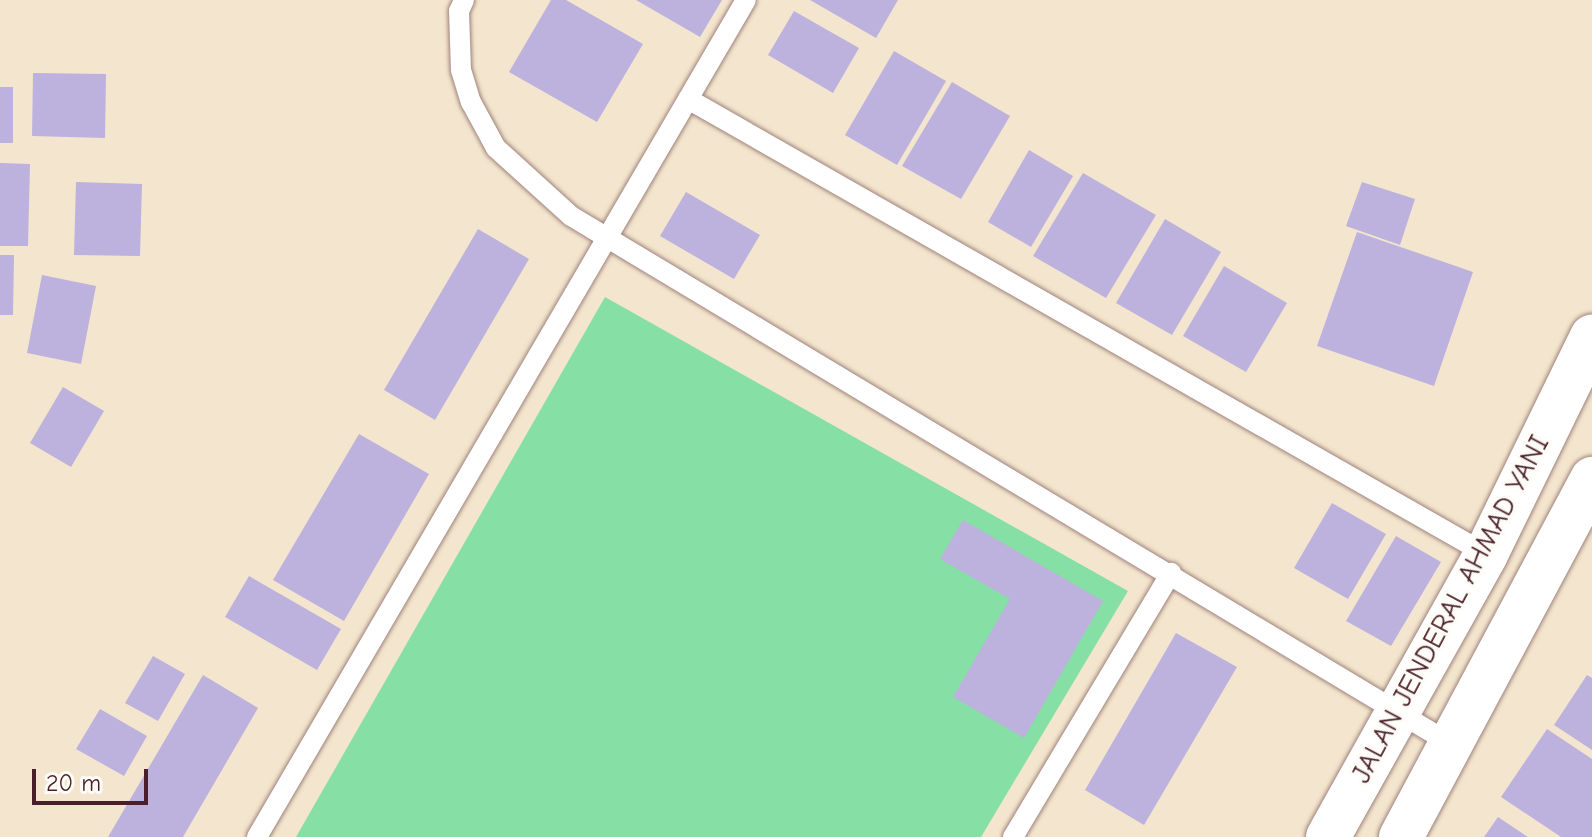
<!DOCTYPE html>
<html>
<head>
<meta charset="utf-8">
<style>
  body { margin:0 }
  #map { position:relative; width:1592px; height:837px; overflow:hidden; background:#f4e6ce; font-family:"Comic Neue",sans-serif }
  div>[style] { position:absolute }
  [style*='--x'] { left:calc(var(--x)*1px); top:calc(var(--y)*1px); width:calc(var(--w)*1px); rotate:calc(var(--a)*1deg) }
  .green>* { inset:0; background:#86dfa4 }
  .building>* { inset:0; background:#bcb2dd }
  .roads { filter:drop-shadow(0 0 2px #9f827c) drop-shadow(0 0 2px #9f827c) }
  .lane>* { height:20px; margin:-10px; padding:0 10px; transform-origin:10px; border-radius:10px; background:#fff }
  .primary>* { height:44px; margin:-22px; padding:0 22px; transform-origin:22px; border-radius:22px; background:#fff }
  span { translate:-50% -50%; white-space:nowrap; text-align:center; line-height:1.15; -webkit-text-stroke:7px #fdfcf7; paint-order:stroke }
  .street-label { font-size:28px; color:#4a1f2b }
  .scale { position:absolute; left:32px; top:769px; width:116px; height:36px; box-sizing:border-box; border:4px solid #4a1f2b; border-top:0; padding-left:10px; font-size:24px; line-height:28px; white-space:nowrap; color:#4a1f2b; -webkit-text-stroke:6px #fdfcf7; paint-order:stroke }
</style>
</head>
<body>
<div id="map">
  <div class="green">
    <div style="clip-path:polygon(605px 297px,1128px 591px,981px 837px,296px 837px)"></div>
  </div>
  <div class="building">
    <div style="clip-path:polygon(551px 0,566px 0,643px 44px,597px 122px,509px 72px)"></div>
    <div style="clip-path:polygon(636px 0,722px 0,700px 37px)"></div>
    <div style="clip-path:polygon(810px 0,898px 0,876px 38px)"></div>
    <div style="clip-path:polygon(794px 11px,859px 48px,833px 93px,768px 55px)"></div>
    <div style="clip-path:polygon(894px 51px,946px 81px,897px 165px,845px 135px)"></div>
    <div style="clip-path:polygon(33px 73px,106px 74px,105px 138px,32px 136px)"></div>
    <div style="clip-path:polygon(952px 82px,1010px 116px,961px 199px,902px 166px)"></div>
    <div style="clip-path:polygon(0 87px,13px 87px,13px 143px,0 143px)"></div>
    <div style="clip-path:polygon(1029px 150px,1073px 176px,1031px 247px,988px 222px)"></div>
    <div style="clip-path:polygon(0 163px,30px 164px,28px 246px,0 246px)"></div>
    <div style="clip-path:polygon(1083px 173px,1156px 215px,1106px 298px,1033px 256px)"></div>
    <div style="clip-path:polygon(76px 182px,142px 184px,140px 256px,74px 255px)"></div>
    <div style="clip-path:polygon(1362px 182px,1415px 199px,1400px 245px,1346px 226px)"></div>
    <div style="clip-path:polygon(686px 192px,760px 235px,734px 279px,660px 236px)"></div>
    <div style="clip-path:polygon(1165px 219px,1221px 252px,1172px 335px,1116px 303px)"></div>
    <div style="clip-path:polygon(478px 229px,529px 259px,435px 420px,384px 390px)"></div>
    <div style="clip-path:polygon(1357px 232px,1473px 272px,1434px 386px,1317px 346px)"></div>
    <div style="clip-path:polygon(0 255px,14px 255px,13px 315px,0 315px)"></div>
    <div style="clip-path:polygon(1224px 266px,1287px 303px,1246px 372px,1183px 336px)"></div>
    <div style="clip-path:polygon(42px 275px,96px 286px,81px 364px,27px 353px)"></div>
    <div style="clip-path:polygon(63px 387px,104px 411px,71px 467px,30px 443px)"></div>
    <div style="clip-path:polygon(359px 434px,429px 474px,344px 621px,273px 580px)"></div>
    <div style="clip-path:polygon(1332px 503px,1386px 534px,1348px 599px,1294px 568px)"></div>
    <div style="clip-path:polygon(963px 520px,1103px 601px,1024px 738px,953px 697px,1010px 599px,940px 559px)"></div>
    <div style="clip-path:polygon(1396px 536px,1441px 562px,1391px 646px,1346px 621px)"></div>
    <div style="clip-path:polygon(249px 576px,341px 629px,317px 670px,225px 617px)"></div>
    <div style="clip-path:polygon(1176px 633px,1237px 667px,1144px 825px,1085px 790px)"></div>
    <div style="clip-path:polygon(153px 656px,185px 674px,158px 721px,125px 703px)"></div>
    <div style="clip-path:polygon(203px 675px,258px 708px,183px 837px,108px 837px)"></div>
    <div style="clip-path:polygon(1587px 675px,1592px 678px,1592px 750px,1554px 725px)"></div>
    <div style="clip-path:polygon(100px 709px,147px 736px,124px 776px,76px 749px)"></div>
    <div style="clip-path:polygon(1547px 729px,1592px 759px,1592px 837px,1561px 837px,1501px 797px)"></div>
    <div style="clip-path:polygon(1498px 817px,1528px 837px,1484px 837px)"></div>
  </div>
  <div class="roads">
    <div class="lane">
      <div style="--x:464;--y:0;--w:12;--a:114"></div>
      <div style="--x:459;--y:11;--w:59;--a:88.1"></div>
      <div style="--x:461;--y:70;--w:34;--a:73"></div>
      <div style="--x:471;--y:102;--w:52;--a:61.5"></div>
      <div style="--x:496;--y:148;--w:101;--a:42.2"></div>
      <div style="--x:571;--y:216;--w:1026;--a:30.96"></div>
      <div style="--x:688;--y:99;--w:919;--a:29.69"></div>
      <div style="--x:257;--y:837;--w:969;--a:-59.71"></div>
      <div style="--x:1013;--y:837;--w:308;--a:-59.1"></div>
    </div>
    <div class="primary">
      <div style="--x:1328;--y:837;--w:324;--a:-60.8"></div>
      <div style="--x:1486;--y:554;--w:242;--a:-64"></div>
      <div style="--x:1401;--y:837;--w:406;--a:-61.9"></div>
    </div>
  </div>
  <div class="street-label">
    <span style="left:1450px;top:609px;rotate:-62deg">JALAN JENDERAL AHMAD YANI</span>
  </div>
  <div class="scale">20 m</div>
</div>
</body>
</html>
